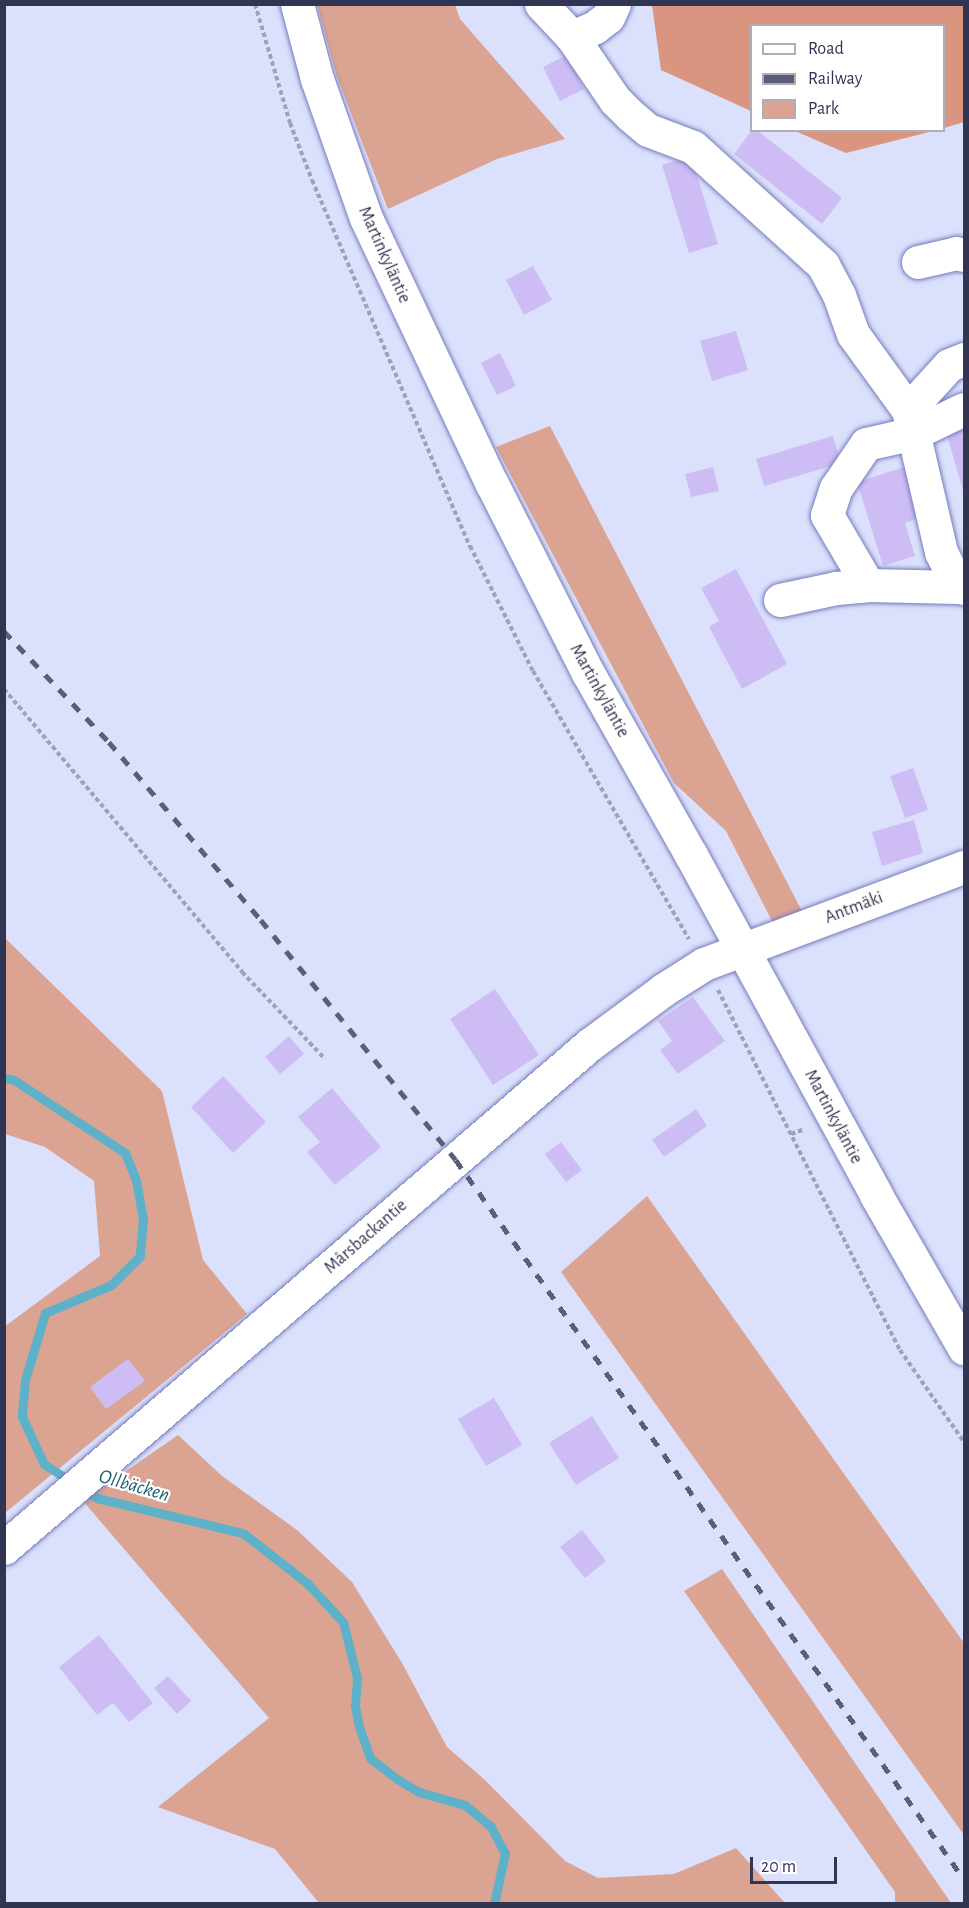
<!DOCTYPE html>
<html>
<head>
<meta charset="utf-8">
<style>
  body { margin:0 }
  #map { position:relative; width:969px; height:1908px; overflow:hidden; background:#dbe0fc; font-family:"Alegreya Sans",sans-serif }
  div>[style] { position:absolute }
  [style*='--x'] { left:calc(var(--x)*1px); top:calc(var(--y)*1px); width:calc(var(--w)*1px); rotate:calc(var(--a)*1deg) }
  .green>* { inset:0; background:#dba492 }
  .forest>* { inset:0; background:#d9957f }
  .stream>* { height:9px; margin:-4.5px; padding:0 4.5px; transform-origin:4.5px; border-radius:4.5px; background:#5db1c9 }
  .building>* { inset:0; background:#cebdf5 }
  .path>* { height:4px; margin-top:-2px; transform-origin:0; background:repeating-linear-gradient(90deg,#9da1bd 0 4.5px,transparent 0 7.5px) }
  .roads { filter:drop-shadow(0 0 2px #767cbd) drop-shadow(0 0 2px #767cbd) }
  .minor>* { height:33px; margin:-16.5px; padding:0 16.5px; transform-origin:16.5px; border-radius:16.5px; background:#fff }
  .rail>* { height:4.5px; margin-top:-2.25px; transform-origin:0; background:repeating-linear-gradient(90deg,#5b5e7a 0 10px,transparent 0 20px) }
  span { translate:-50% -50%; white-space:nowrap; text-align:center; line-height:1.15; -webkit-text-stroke:4.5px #fff; paint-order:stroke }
  .street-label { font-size:18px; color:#323551 }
  .water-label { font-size:20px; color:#1c6071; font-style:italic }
  .frame { position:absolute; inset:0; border:6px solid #323551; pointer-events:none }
  .legend { position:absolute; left:750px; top:24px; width:195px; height:108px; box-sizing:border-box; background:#fff; border:2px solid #adaeb9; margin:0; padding:8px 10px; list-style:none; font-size:18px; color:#323551 }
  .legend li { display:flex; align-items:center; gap:12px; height:30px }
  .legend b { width:30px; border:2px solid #adaeb9 }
  .scale { position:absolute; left:750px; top:1857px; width:87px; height:27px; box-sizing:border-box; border:3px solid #323551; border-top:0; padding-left:8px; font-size:18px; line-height:21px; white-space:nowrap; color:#323551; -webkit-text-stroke:4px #fff; paint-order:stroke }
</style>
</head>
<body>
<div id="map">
  <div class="green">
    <div style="clip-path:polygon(317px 5px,455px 5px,460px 19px,565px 139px,497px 159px,388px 209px,337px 77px)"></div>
    <div style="clip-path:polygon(550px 426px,804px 915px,773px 923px,726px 831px,674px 783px,496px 447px)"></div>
    <div style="clip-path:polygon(5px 938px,162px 1091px,203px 1260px,247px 1314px,5px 1513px,4px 1327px,100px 1256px,94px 1181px,45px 1147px,5px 1134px)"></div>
    <div style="clip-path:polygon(647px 1196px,964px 1643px,964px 1835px,561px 1272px)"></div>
    <div style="clip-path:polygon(178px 1435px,222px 1476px,297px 1530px,352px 1582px,402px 1663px,447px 1747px,485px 1780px,565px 1861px,598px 1878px,674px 1874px,736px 1848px,785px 1903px,319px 1903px,275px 1849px,158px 1807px,269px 1718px,83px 1501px)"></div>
    <div style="clip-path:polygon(722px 1569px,951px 1903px,895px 1903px,895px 1892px,684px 1591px)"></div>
  </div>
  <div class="forest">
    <div style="clip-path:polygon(652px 5px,964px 5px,964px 122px,944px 128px,944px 26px,752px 26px,751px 111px,661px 70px)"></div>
    <div style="clip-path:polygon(795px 131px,933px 131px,846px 153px)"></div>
  </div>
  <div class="stream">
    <div style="--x:4;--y:1078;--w:10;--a:11"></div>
    <div style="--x:14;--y:1080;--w:133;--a:33.3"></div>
    <div style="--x:125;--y:1153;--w:29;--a:68"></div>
    <div style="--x:136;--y:1180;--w:40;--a:80"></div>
    <div style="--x:143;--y:1219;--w:37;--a:95"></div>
    <div style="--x:140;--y:1256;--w:41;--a:135"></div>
    <div style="--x:111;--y:1285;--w:72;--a:157"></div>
    <div style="--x:45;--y:1313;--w:70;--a:106.6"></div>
    <div style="--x:25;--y:1380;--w:37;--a:95"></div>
    <div style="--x:22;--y:1417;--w:52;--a:64.9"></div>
    <div style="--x:44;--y:1464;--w:33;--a:33"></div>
    <div style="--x:83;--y:1489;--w:17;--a:33"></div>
    <div style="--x:97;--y:1498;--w:150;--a:13.5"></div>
    <div style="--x:243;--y:1533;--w:81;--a:38"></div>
    <div style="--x:307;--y:1583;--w:53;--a:47.3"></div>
    <div style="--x:343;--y:1622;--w:58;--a:76"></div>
    <div style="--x:357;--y:1678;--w:28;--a:94"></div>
    <div style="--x:355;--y:1706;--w:21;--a:79"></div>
    <div style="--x:359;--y:1727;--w:33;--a:70"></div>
    <div style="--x:370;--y:1758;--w:34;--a:38"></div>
    <div style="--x:397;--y:1779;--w:26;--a:31"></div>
    <div style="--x:419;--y:1792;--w:48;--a:15.8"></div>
    <div style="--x:465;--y:1805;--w:34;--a:40"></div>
    <div style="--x:491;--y:1827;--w:30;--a:62"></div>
    <div style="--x:505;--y:1853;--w:52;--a:102.2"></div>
  </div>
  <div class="building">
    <div style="clip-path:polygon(567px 55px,584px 89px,560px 101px,543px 67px)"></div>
    <div style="clip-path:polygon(752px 130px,757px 130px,842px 198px,822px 224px,734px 154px)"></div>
    <div style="clip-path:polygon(691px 156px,718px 244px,689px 253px,662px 165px)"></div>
    <div style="clip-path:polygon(533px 266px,552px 300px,524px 315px,506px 280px)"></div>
    <div style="clip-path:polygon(736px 331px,748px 370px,712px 381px,700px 341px)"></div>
    <div style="clip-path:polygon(500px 353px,516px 386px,497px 395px,481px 363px)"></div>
    <div style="clip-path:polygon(964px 427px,964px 494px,946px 432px)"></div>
    <div style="clip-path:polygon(833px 436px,841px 463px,764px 486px,756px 459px)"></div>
    <div style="clip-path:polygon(713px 467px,719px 491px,691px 497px,685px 474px)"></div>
    <div style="clip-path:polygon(905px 467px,921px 517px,905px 523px,915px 556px,883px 566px,857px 482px)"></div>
    <div style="clip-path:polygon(736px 569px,787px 664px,742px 689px,709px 627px,719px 621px,701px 588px)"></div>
    <div style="clip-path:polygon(913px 768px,928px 810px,905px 818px,890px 776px)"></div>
    <div style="clip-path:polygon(914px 820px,923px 853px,882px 866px,872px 832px)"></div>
    <div style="clip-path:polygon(495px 989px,539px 1055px,493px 1085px,450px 1019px)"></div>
    <div style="clip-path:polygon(693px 997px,725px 1041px,678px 1074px,660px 1050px,672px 1041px,658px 1021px)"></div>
    <div style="clip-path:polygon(289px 1036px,304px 1054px,280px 1074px,265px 1057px)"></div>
    <div style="clip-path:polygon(223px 1076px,266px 1122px,233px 1153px,191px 1107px)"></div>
    <div style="clip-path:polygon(332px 1088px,381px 1147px,335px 1185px,307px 1152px,320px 1142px,298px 1117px)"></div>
    <div style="clip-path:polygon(696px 1109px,707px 1126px,664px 1157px,652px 1140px)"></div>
    <div style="clip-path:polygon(561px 1142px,582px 1170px,566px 1182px,545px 1154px)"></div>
    <div style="clip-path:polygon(128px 1359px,145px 1381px,106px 1409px,90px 1387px)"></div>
    <div style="clip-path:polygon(494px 1398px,522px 1445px,486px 1466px,458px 1419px)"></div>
    <div style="clip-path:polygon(592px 1416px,619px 1458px,576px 1485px,549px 1443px)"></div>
    <div style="clip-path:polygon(582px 1530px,606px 1561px,585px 1578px,560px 1547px)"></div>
    <div style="clip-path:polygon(99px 1635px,153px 1703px,129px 1722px,113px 1703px,97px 1715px,59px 1667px)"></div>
    <div style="clip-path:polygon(168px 1676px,191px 1701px,177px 1714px,154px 1688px)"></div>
  </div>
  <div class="path">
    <div style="--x:255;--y:4;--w:124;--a:73.6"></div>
    <div style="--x:290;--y:123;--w:61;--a:68.9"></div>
    <div style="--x:312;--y:180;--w:399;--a:66.7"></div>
    <div style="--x:470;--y:546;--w:140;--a:63.3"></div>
    <div style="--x:533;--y:671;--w:310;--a:59.8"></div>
    <div style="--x:4;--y:689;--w:370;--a:49.9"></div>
    <div style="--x:242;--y:972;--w:120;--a:46.3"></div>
    <div style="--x:718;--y:990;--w:403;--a:63.2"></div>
    <div style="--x:900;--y:1350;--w:112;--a:55.2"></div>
    <div style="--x:791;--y:1134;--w:15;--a:-20"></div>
  </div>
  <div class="roads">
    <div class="minor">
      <div style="--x:297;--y:4;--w:78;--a:75.1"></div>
      <div style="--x:317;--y:79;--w:147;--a:70.6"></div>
      <div style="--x:366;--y:218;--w:294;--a:64.7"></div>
      <div style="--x:492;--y:484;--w:212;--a:63.1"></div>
      <div style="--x:588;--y:673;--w:209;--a:60.5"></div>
      <div style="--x:691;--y:855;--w:387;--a:61.4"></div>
      <div style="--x:876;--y:1195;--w:177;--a:60.1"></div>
      <div style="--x:541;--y:4;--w:45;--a:46.8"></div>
      <div style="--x:572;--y:37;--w:76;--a:55.7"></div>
      <div style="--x:615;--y:100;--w:21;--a:45"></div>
      <div style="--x:630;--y:115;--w:23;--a:40"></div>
      <div style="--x:648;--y:130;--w:48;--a:20.7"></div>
      <div style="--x:693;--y:147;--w:176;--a:42.2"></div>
      <div style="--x:823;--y:265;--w:34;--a:62"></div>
      <div style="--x:839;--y:295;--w:41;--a:70.3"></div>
      <div style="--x:853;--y:334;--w:94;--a:54.1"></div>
      <div style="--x:908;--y:410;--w:146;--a:76.9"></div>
      <div style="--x:941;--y:552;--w:39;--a:64"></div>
      <div style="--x:958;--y:587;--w:6;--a:9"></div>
      <div style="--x:572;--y:37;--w:25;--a:-23"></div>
      <div style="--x:595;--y:27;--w:16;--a:-38"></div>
      <div style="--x:608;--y:17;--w:14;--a:-65"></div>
      <div style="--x:918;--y:262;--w:39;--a:-13"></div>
      <div style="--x:956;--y:253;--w:8;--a:14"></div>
      <div style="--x:908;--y:410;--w:61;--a:-47.7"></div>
      <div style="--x:949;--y:365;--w:16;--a:-22"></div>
      <div style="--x:868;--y:585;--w:81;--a:-120.4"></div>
      <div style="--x:827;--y:515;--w:28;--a:-72"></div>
      <div style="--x:836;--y:488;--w:53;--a:-55.7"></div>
      <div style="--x:866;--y:444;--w:49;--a:-12.9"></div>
      <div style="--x:914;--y:433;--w:55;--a:-25.6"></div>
      <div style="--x:780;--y:600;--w:57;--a:-12.1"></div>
      <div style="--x:836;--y:588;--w:32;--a:-5"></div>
      <div style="--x:868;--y:585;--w:90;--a:1.3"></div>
      <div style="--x:4;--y:1548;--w:772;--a:-40.69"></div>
      <div style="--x:589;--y:1045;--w:92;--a:-36.6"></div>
      <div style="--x:663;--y:990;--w:49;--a:-32.4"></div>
      <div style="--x:704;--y:964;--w:278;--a:-20.5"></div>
    </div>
  </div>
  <div class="rail">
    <div style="--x:4;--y:631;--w:153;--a:46.6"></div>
    <div style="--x:109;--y:742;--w:234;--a:49.5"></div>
    <div style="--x:261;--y:920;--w:309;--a:50.9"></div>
    <div style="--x:456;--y:1160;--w:880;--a:54.76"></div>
  </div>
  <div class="street-label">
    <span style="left:384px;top:255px;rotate:66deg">Martinkyläntie</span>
    <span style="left:599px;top:691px;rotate:61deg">Martinkyläntie</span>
    <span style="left:854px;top:908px;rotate:-21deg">Antmäki</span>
    <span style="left:833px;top:1117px;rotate:62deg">Martinkyläntie</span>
    <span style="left:366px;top:1237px;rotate:-41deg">Mårsbackantie</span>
  </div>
  <div class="water-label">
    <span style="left:134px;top:1486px;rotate:16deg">Ollbäcken</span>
  </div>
  <div class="frame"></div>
  <ul class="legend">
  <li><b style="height:8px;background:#fff"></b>Road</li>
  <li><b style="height:8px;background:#5b5e7a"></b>Railway</li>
  <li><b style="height:16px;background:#dba492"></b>Park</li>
  </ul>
  <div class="scale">20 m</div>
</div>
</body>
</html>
